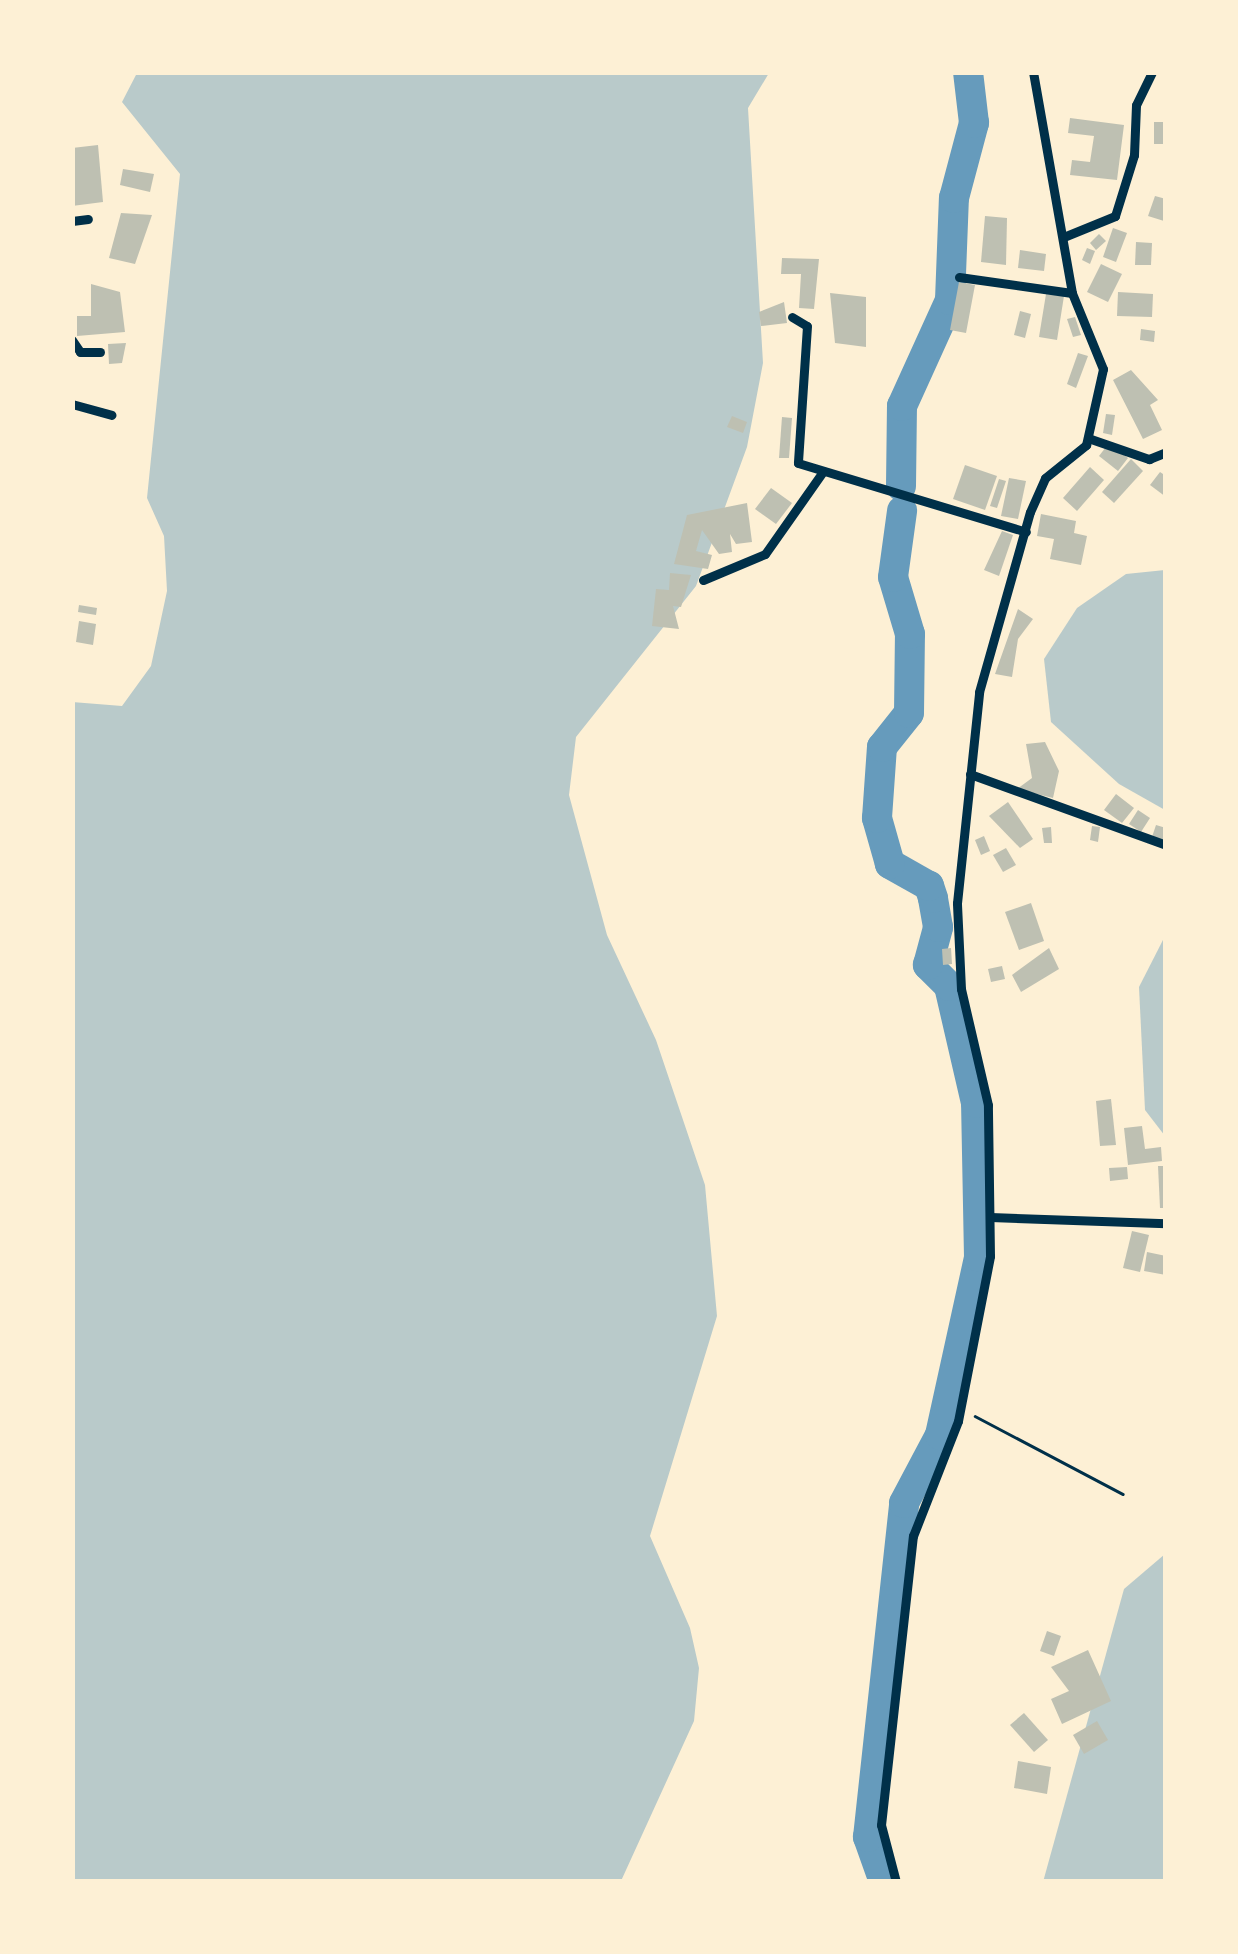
<!DOCTYPE html>
<html>
<head>
<meta charset="utf-8">
<style>
  body { margin:0 }
  #map { position:relative; width:1238px; height:1954px; overflow:hidden; background:#fdf0d5; font-family:"Archivo Narrow",sans-serif }
  div>[style] { position:absolute }
  [style*='--x'] { left:calc(var(--x)*1px); top:calc(var(--y)*1px); width:calc(var(--w)*1px); rotate:calc(var(--a)*1deg) }
  .green>* { inset:0; background:#b9caca }
  .river>* { height:30px; margin:-15px; padding:0 15px; transform-origin:15px; border-radius:15px; background:#669bbc }
  .building>* { inset:0; background:#bec0b2 }
  .path>* { height:2.5px; margin:-1.25px; padding:0 1.25px; transform-origin:1.25px; border-radius:1.25px; background:#003049 }
  .minor>* { height:9px; margin:-4.5px; padding:0 4.5px; transform-origin:4.5px; border-radius:4.5px; background:#003049 }
  span { translate:-50% -50%; white-space:nowrap; text-align:center; line-height:1.15; -webkit-text-stroke:10px #fdf0d5; paint-order:stroke }
  .frame { position:absolute; inset:0; border:75px solid #fdf0d5; pointer-events:none }
</style>
</head>
<body>
<div id="map">
  <div class="green">
    <div style="clip-path:polygon(137px 73px,769px 73px,748px 108px,763px 363px,747px 447px,696px 586px,576px 737px,569px 795px,607px 935px,656px 1040px,705px 1185px,717px 1316px,650px 1536px,690px 1628px,699px 1668px,694px 1721px,621px 1881px,73px 1881px,72px 702px,122px 706px,151px 666px,167px 591px,164px 536px,147px 498px,180px 174px,122px 102px)"></div>
    <div style="clip-path:polygon(1165px 570px,1166px 570px,1165px 810px,1119px 784px,1051px 722px,1044px 659px,1077px 608px,1126px 574px)"></div>
    <div style="clip-path:polygon(1165px 936px,1165px 1136px,1145px 1110px,1139px 987px)"></div>
    <div style="clip-path:polygon(1165px 1554px,1165px 1881px,1043px 1882px,1124px 1589px)"></div>
  </div>
  <div class="river">
    <div style="--x:901;--y:486;--w:80;--a:-89.3"></div>
    <div style="--x:902;--y:406;--w:116;--a:-65.6"></div>
    <div style="--x:950;--y:300;--w:102;--a:-87.8"></div>
    <div style="--x:954;--y:198;--w:78;--a:-75.1"></div>
    <div style="--x:974;--y:123;--w:51;--a:-96.7"></div>
    <div style="--x:884;--y:1882;--w:48;--a:-109.6"></div>
    <div style="--x:868;--y:1837;--w:336;--a:-83.8"></div>
    <div style="--x:904;--y:1503;--w:77;--a:-62.1"></div>
    <div style="--x:940;--y:1435;--w:182;--a:-77.6"></div>
    <div style="--x:979;--y:1257;--w:154;--a:-91.1"></div>
    <div style="--x:976;--y:1103;--w:120;--a:-103"></div>
    <div style="--x:949;--y:986;--w:30;--a:-135"></div>
    <div style="--x:928;--y:965;--w:39;--a:-75"></div>
    <div style="--x:938;--y:927;--w:29;--a:-100"></div>
    <div style="--x:933;--y:898;--w:13;--a:-108"></div>
    <div style="--x:929;--y:886;--w:45;--a:-150.6"></div>
    <div style="--x:890;--y:864;--w:48;--a:-105.8"></div>
    <div style="--x:877;--y:818;--w:71;--a:-86"></div>
    <div style="--x:882;--y:747;--w:43;--a:-51.5"></div>
    <div style="--x:909;--y:713;--w:79;--a:-89.3"></div>
    <div style="--x:910;--y:634;--w:59;--a:-106.6"></div>
    <div style="--x:893;--y:577;--w:67;--a:-82.2"></div>
  </div>
  <div class="building">
    <div style="clip-path:polygon(1070px 118px,1124px 125px,1117px 180px,1070px 175px,1072px 160px,1090px 162px,1094px 136px,1068px 133px)"></div>
    <div style="clip-path:polygon(1154px 122px,1166px 122px,1166px 144px,1154px 144px)"></div>
    <div style="clip-path:polygon(98px 145px,103px 202px,72px 206px,72px 148px)"></div>
    <div style="clip-path:polygon(123px 169px,154px 174px,150px 192px,120px 185px)"></div>
    <div style="clip-path:polygon(1155px 196px,1166px 199px,1164px 221px,1148px 216px)"></div>
    <div style="clip-path:polygon(121px 213px,152px 215px,135px 264px,109px 258px)"></div>
    <div style="clip-path:polygon(985px 216px,1007px 218px,1006px 265px,981px 262px)"></div>
    <div style="clip-path:polygon(1113px 228px,1127px 233px,1116px 262px,1103px 257px)"></div>
    <div style="clip-path:polygon(1099px 234px,1106px 241px,1096px 250px,1090px 243px)"></div>
    <div style="clip-path:polygon(1136px 242px,1152px 243px,1151px 265px,1135px 265px)"></div>
    <div style="clip-path:polygon(1087px 248px,1095px 251px,1090px 264px,1082px 260px)"></div>
    <div style="clip-path:polygon(1020px 250px,1046px 254px,1044px 271px,1018px 268px)"></div>
    <div style="clip-path:polygon(782px 258px,819px 259px,814px 309px,799px 308px,801px 274px,781px 274px)"></div>
    <div style="clip-path:polygon(1101px 264px,1122px 274px,1108px 302px,1087px 292px)"></div>
    <div style="clip-path:polygon(959px 282px,975px 285px,966px 333px,950px 330px)"></div>
    <div style="clip-path:polygon(91px 284px,120px 292px,125px 332px,77px 336px,77px 316px,91px 316px)"></div>
    <div style="clip-path:polygon(1118px 292px,1153px 294px,1152px 317px,1117px 316px)"></div>
    <div style="clip-path:polygon(830px 293px,866px 297px,866px 347px,835px 343px)"></div>
    <div style="clip-path:polygon(1046px 294px,1064px 296px,1057px 340px,1039px 337px)"></div>
    <div style="clip-path:polygon(784px 302px,787px 323px,761px 326px,759px 312px)"></div>
    <div style="clip-path:polygon(1020px 311px,1031px 314px,1025px 338px,1014px 335px)"></div>
    <div style="clip-path:polygon(1075px 317px,1081px 335px,1073px 337px,1067px 319px)"></div>
    <div style="clip-path:polygon(1141px 329px,1155px 331px,1154px 342px,1140px 340px)"></div>
    <div style="clip-path:polygon(126px 343px,122px 363px,109px 364px,108px 344px)"></div>
    <div style="clip-path:polygon(1078px 353px,1088px 356px,1076px 388px,1067px 384px)"></div>
    <div style="clip-path:polygon(1131px 370px,1158px 400px,1150px 405px,1162px 430px,1143px 439px,1113px 380px)"></div>
    <div style="clip-path:polygon(1106px 414px,1115px 415px,1112px 435px,1103px 433px)"></div>
    <div style="clip-path:polygon(732px 416px,747px 422px,743px 433px,727px 427px)"></div>
    <div style="clip-path:polygon(782px 417px,792px 418px,789px 458px,779px 458px)"></div>
    <div style="clip-path:polygon(1109px 443px,1128px 458px,1118px 471px,1099px 456px)"></div>
    <div style="clip-path:polygon(1131px 459px,1143px 471px,1114px 503px,1102px 492px)"></div>
    <div style="clip-path:polygon(965px 465px,997px 476px,985px 510px,953px 499px)"></div>
    <div style="clip-path:polygon(1090px 467px,1104px 480px,1077px 511px,1063px 498px)"></div>
    <div style="clip-path:polygon(1160px 472px,1166px 476px,1166px 497px,1150px 485px)"></div>
    <div style="clip-path:polygon(1009px 478px,1026px 481px,1018px 519px,1001px 516px)"></div>
    <div style="clip-path:polygon(999px 479px,1006px 481px,997px 508px,990px 506px)"></div>
    <div style="clip-path:polygon(771px 488px,792px 503px,776px 524px,755px 509px)"></div>
    <div style="clip-path:polygon(747px 503px,752px 542px,736px 544px,730px 534px,732px 552px,719px 554px,702px 530px,696px 551px,712px 555px,708px 569px,674px 564px,687px 515px)"></div>
    <div style="clip-path:polygon(1041px 514px,1076px 521px,1074px 533px,1087px 536px,1081px 565px,1050px 559px,1054px 539px,1037px 536px)"></div>
    <div style="clip-path:polygon(1002px 531px,1013px 535px,999px 576px,984px 570px)"></div>
    <div style="clip-path:polygon(670px 573px,691px 575px,681px 607px,673px 606px,679px 629px,652px 626px,656px 589px,669px 590px)"></div>
    <div style="clip-path:polygon(79px 605px,97px 608px,96px 615px,78px 612px)"></div>
    <div style="clip-path:polygon(1018px 609px,1033px 619px,1018px 639px,1012px 677px,995px 674px)"></div>
    <div style="clip-path:polygon(79px 621px,96px 624px,93px 645px,76px 642px)"></div>
    <div style="clip-path:polygon(1045px 742px,1059px 771px,1053px 798px,1017px 789px,1032px 778px,1026px 744px)"></div>
    <div style="clip-path:polygon(1116px 794px,1134px 808px,1122px 823px,1104px 810px)"></div>
    <div style="clip-path:polygon(1008px 802px,1033px 839px,1020px 848px,989px 816px)"></div>
    <div style="clip-path:polygon(1138px 810px,1150px 818px,1141px 832px,1129px 824px)"></div>
    <div style="clip-path:polygon(1156px 825px,1166px 828px,1166px 842px,1152px 837px)"></div>
    <div style="clip-path:polygon(1092px 826px,1100px 827px,1098px 842px,1090px 840px)"></div>
    <div style="clip-path:polygon(1051px 827px,1052px 843px,1044px 843px,1042px 828px)"></div>
    <div style="clip-path:polygon(984px 836px,990px 851px,981px 855px,975px 840px)"></div>
    <div style="clip-path:polygon(1006px 848px,1016px 865px,1003px 872px,993px 855px)"></div>
    <div style="clip-path:polygon(1031px 903px,1044px 941px,1019px 950px,1005px 912px)"></div>
    <div style="clip-path:polygon(951px 948px,952px 964px,943px 965px,942px 949px)"></div>
    <div style="clip-path:polygon(1049px 948px,1059px 969px,1021px 992px,1012px 975px)"></div>
    <div style="clip-path:polygon(1002px 966px,1005px 979px,991px 982px,988px 969px)"></div>
    <div style="clip-path:polygon(1111px 1099px,1116px 1145px,1100px 1146px,1096px 1101px)"></div>
    <div style="clip-path:polygon(1142px 1126px,1145px 1149px,1161px 1147px,1162px 1161px,1128px 1165px,1124px 1128px)"></div>
    <div style="clip-path:polygon(1158px 1166px,1166px 1166px,1166px 1208px,1160px 1208px)"></div>
    <div style="clip-path:polygon(1127px 1167px,1128px 1179px,1110px 1181px,1109px 1168px)"></div>
    <div style="clip-path:polygon(1132px 1231px,1149px 1235px,1140px 1272px,1123px 1268px)"></div>
    <div style="clip-path:polygon(1147px 1252px,1166px 1256px,1166px 1275px,1144px 1271px)"></div>
    <div style="clip-path:polygon(1047px 1631px,1061px 1636px,1054px 1656px,1040px 1651px)"></div>
    <div style="clip-path:polygon(1088px 1650px,1111px 1701px,1062px 1724px,1051px 1699px,1069px 1691px,1051px 1667px)"></div>
    <div style="clip-path:polygon(1024px 1713px,1048px 1740px,1034px 1752px,1010px 1725px)"></div>
    <div style="clip-path:polygon(1097px 1721px,1108px 1740px,1084px 1754px,1073px 1735px)"></div>
    <div style="clip-path:polygon(1018px 1761px,1051px 1767px,1047px 1794px,1014px 1788px)"></div>
  </div>
  <div class="path">
    <div style="--x:975;--y:1416;--w:167;--a:27.8"></div>
  </div>
  <div class="minor">
    <div style="--x:72;--y:221;--w:16;--a:-7"></div>
    <div style="--x:1066;--y:236;--w:53;--a:-22.2"></div>
    <div style="--x:1115;--y:216;--w:64;--a:-72.7"></div>
    <div style="--x:1134;--y:155;--w:50;--a:-87.7"></div>
    <div style="--x:1136;--y:105;--w:37;--a:-64"></div>
    <div style="--x:959;--y:277;--w:114;--a:8.1"></div>
    <div style="--x:792;--y:317;--w:17;--a:31"></div>
    <div style="--x:807;--y:326;--w:137;--a:93.8"></div>
    <div style="--x:798;--y:463;--w:238;--a:16.8"></div>
    <div style="--x:72;--y:340;--w:14;--a:56"></div>
    <div style="--x:80;--y:352;--w:20;--a:0"></div>
    <div style="--x:72;--y:404;--w:41;--a:15.4"></div>
    <div style="--x:1088;--y:438;--w:65;--a:19"></div>
    <div style="--x:1149;--y:459;--w:18;--a:-22"></div>
    <div style="--x:703;--y:580;--w:67;--a:-22.8"></div>
    <div style="--x:765;--y:554;--w:99;--a:-54.9"></div>
    <div style="--x:970;--y:774;--w:208;--a:19.9"></div>
    <div style="--x:990;--y:1217;--w:176;--a:2"></div>
    <div style="--x:896;--y:1882;--w:59;--a:-104.7"></div>
    <div style="--x:881;--y:1825;--w:291;--a:-83.7"></div>
    <div style="--x:913;--y:1536;--w:123;--a:-68.6"></div>
    <div style="--x:958;--y:1421;--w:168;--a:-79"></div>
    <div style="--x:990;--y:1256;--w:151;--a:-90.8"></div>
    <div style="--x:988;--y:1105;--w:119;--a:-103.1"></div>
    <div style="--x:961;--y:989;--w:86;--a:-92.7"></div>
    <div style="--x:957;--y:903;--w:212;--a:-84"></div>
    <div style="--x:979;--y:692;--w:187;--a:-74.2"></div>
    <div style="--x:1030;--y:512;--w:37;--a:-66"></div>
    <div style="--x:1045;--y:478;--w:53;--a:-38.8"></div>
    <div style="--x:1086;--y:445;--w:78;--a:-77.4"></div>
    <div style="--x:1103;--y:369;--w:82;--a:-112.2"></div>
    <div style="--x:1072;--y:293;--w:224;--a:-100"></div>
  </div>
  <div class="frame"></div>
</div>
</body>
</html>
